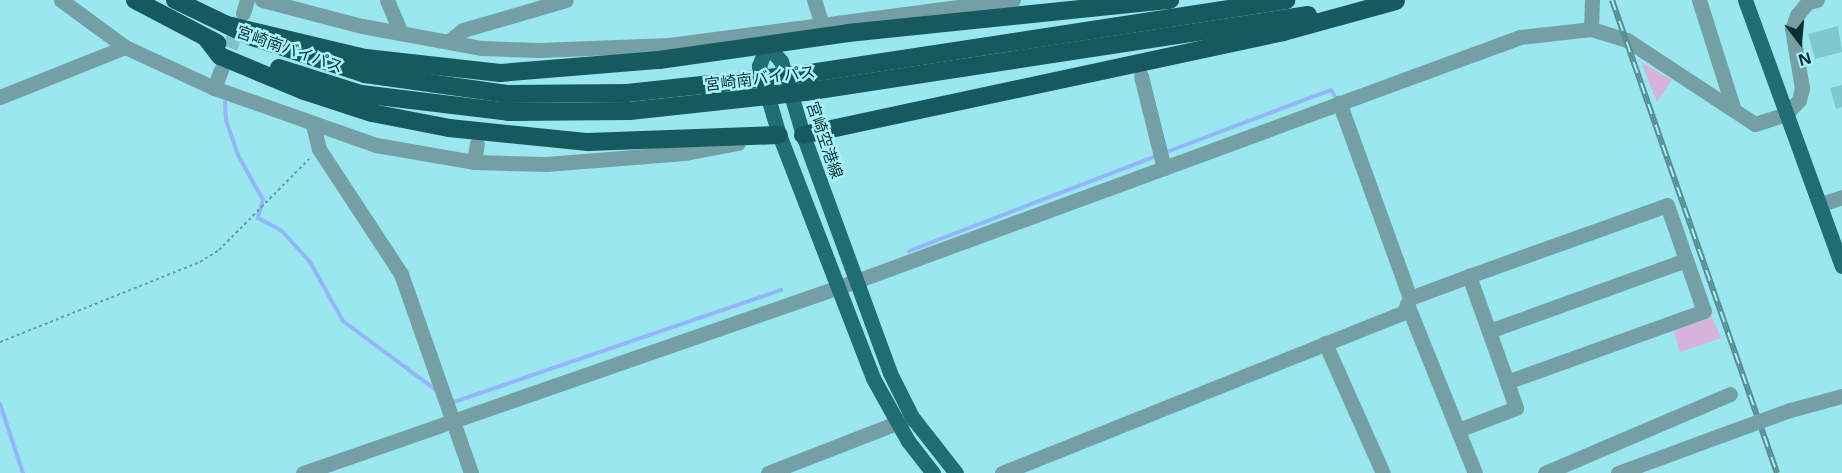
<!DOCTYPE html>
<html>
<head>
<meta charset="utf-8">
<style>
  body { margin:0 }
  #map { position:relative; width:1842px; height:473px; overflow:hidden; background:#9be7ef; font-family:"Noto Sans","Noto Sans JP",sans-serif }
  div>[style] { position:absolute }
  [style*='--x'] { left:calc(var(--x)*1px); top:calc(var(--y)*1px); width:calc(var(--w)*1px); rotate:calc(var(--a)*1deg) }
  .green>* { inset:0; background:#d7b3d9 }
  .stream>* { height:4px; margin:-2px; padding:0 2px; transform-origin:2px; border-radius:2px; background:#93b5fa }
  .building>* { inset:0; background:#7ec9d1 }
  .minor-tunnel>* { height:15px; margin-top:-7.5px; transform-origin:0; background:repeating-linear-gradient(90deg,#7fc2c9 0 15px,transparent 0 23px) }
  .path>* { height:2px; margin-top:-1px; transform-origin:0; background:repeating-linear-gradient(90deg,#649fa5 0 3px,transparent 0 6px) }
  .minor>* { height:15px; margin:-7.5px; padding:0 7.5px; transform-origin:7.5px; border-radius:7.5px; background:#74a0a5 }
  .major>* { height:15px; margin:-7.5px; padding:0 7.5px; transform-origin:7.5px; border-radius:7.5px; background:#216d74 }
  .highway>* { height:18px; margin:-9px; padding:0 9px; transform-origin:9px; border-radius:9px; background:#16595e }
  .rail>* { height:6px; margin-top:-3px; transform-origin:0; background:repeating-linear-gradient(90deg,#a8f4fc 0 11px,#578d93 0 22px); box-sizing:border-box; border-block:2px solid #578d93 }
  .minor-bridge>* { height:15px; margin:-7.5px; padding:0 7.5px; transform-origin:7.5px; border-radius:7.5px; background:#74a0a5 }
  .highway-bridge>* { height:18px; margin:-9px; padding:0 9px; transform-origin:9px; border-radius:9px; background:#16595e }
  span { translate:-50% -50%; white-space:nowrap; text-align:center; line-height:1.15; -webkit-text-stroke:5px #a8f4fc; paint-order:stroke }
  .street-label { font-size:16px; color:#0f2f32 }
  .north { position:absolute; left:1770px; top:12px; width:60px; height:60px; -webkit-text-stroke:4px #a8f4fc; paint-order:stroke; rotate:164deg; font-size:16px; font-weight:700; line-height:24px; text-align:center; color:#0f2f32 }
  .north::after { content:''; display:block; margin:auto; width:21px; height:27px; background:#0f2f32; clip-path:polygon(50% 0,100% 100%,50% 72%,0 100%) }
</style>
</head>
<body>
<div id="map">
  <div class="green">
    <div style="clip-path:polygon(1641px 62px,1672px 80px,1657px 102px)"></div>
    <div style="clip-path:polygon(1711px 315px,1721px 338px,1680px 352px,1673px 329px)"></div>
  </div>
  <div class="stream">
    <div style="--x:225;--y:102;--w:18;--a:87"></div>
    <div style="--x:226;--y:120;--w:39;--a:71"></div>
    <div style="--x:239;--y:157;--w:49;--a:60.8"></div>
    <div style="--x:263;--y:200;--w:19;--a:106"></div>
    <div style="--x:258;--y:218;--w:27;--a:28"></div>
    <div style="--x:282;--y:231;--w:42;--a:47.9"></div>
    <div style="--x:310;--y:262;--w:68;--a:60.8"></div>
    <div style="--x:343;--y:321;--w:116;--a:36.6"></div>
    <div style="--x:1164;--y:153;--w:178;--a:-20.7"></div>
    <div style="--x:1331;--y:90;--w:6;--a:59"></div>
    <div style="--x:909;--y:251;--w:266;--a:-21"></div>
    <div style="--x:451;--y:403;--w:349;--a:-18.9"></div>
    <div style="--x:0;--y:404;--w:73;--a:71.6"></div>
  </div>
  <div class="building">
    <div style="clip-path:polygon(1838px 26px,1842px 52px,1815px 59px,1808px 34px)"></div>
    <div style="clip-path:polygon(1842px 85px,1842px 107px,1836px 109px,1830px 88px)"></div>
  </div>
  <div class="minor-tunnel">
    <div style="--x:222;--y:69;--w:54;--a:-69.6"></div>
  </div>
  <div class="path">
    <div style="--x:0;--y:342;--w:215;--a:-21.8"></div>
    <div style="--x:200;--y:262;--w:22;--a:-32"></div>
    <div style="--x:219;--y:250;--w:128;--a:-45.3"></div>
  </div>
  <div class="minor">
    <div style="--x:61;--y:0;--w:79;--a:36.3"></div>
    <div style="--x:125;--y:47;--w:98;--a:24.7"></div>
    <div style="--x:214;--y:88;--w:172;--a:19.4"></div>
    <div style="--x:376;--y:145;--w:99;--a:9.8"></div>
    <div style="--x:474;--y:162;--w:72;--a:1.6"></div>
    <div style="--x:546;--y:164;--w:139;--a:-4.5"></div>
    <div style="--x:685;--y:153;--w:54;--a:-10.7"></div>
    <div style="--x:262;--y:0;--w:103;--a:14.6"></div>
    <div style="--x:362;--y:26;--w:122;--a:10.4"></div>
    <div style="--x:482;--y:48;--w:57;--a:2"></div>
    <div style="--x:539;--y:50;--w:130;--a:-2.2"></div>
    <div style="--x:669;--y:45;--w:347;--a:-7.5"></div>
    <div style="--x:387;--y:0;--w:36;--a:67"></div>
    <div style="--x:814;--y:0;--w:25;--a:72"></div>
    <div style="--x:1699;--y:0;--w:112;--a:72.4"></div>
    <div style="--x:243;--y:13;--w:14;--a:-73"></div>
    <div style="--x:1591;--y:29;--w:29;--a:-88"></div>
    <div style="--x:449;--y:41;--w:18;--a:-38"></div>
    <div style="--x:463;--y:30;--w:107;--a:-16.2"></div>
    <div style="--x:1141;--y:76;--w:95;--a:76"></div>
    <div style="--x:214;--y:88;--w:19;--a:-69"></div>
    <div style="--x:0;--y:97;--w:135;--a:-21.8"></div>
    <div style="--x:313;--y:125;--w:25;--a:76"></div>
    <div style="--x:319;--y:149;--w:149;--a:56.7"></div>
    <div style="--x:401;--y:274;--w:211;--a:70.6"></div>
    <div style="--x:474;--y:162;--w:18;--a:-81"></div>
    <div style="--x:1821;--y:204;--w:22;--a:-18"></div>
    <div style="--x:1667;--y:205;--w:112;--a:70.8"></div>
    <div style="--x:1704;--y:311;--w:209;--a:160.2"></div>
    <div style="--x:1507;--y:382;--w:113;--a:-109.7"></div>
    <div style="--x:1469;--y:276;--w:210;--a:-19.7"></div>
    <div style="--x:1410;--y:298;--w:63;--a:-20.4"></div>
    <div style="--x:1407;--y:304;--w:182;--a:68.1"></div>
    <div style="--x:1489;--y:331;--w:209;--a:-19.8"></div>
    <div style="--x:1325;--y:343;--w:142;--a:66"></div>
    <div style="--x:1790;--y:410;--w:54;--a:-15.1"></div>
    <div style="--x:1458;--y:430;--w:62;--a:-20.8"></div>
    <div style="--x:1516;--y:408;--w:28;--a:-109"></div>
    <div style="--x:303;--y:473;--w:589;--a:-19.14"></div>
    <div style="--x:859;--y:280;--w:704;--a:-20.18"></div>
    <div style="--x:1520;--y:37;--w:71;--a:-6.4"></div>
    <div style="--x:1591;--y:29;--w:38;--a:17"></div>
    <div style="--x:1627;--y:40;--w:153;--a:33.3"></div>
    <div style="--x:1755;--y:124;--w:33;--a:-18"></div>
    <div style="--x:1786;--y:114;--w:19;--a:-47"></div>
    <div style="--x:1799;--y:100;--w:12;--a:-76"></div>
    <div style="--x:1802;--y:88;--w:60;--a:-99.6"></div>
    <div style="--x:1792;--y:29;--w:15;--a:-70"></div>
    <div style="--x:1797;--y:15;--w:17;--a:-50"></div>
    <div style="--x:1808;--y:2;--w:9;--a:-13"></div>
    <div style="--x:768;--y:473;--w:151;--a:-21.3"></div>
    <div style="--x:1002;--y:473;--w:433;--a:-21.8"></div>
    <div style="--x:1404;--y:312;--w:15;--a:-67"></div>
    <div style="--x:1410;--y:298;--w:208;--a:-109.9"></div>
    <div style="--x:1545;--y:473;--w:201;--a:-23.1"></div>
    <div style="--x:1618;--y:473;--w:125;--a:-20.2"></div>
  </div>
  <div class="major">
    <div style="--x:1745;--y:0;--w:283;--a:70"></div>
    <div style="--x:933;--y:473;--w:41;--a:-128"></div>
    <div style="--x:908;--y:441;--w:72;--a:-119.1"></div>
    <div style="--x:873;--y:378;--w:261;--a:-111.1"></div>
    <div style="--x:779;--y:135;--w:72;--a:-106.2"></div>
    <div style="--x:759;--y:66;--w:22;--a:-69"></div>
    <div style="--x:767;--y:45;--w:21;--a:49"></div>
    <div style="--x:781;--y:61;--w:77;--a:73.4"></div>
    <div style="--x:803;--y:135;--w:253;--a:69.9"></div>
    <div style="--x:890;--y:373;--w:49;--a:63.4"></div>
    <div style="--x:912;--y:417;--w:71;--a:51.8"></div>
  </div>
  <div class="highway">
    <div style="--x:135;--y:0;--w:93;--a:27.7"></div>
    <div style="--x:175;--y:0;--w:85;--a:25.7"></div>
    <div style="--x:252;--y:37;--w:119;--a:18.1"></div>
    <div style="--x:365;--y:74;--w:143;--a:8"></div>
    <div style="--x:227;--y:25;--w:143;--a:13.4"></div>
    <div style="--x:366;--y:58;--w:135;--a:6.4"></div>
    <div style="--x:500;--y:73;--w:160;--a:-4.7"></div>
    <div style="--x:659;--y:60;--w:191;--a:-8.1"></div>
    <div style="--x:848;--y:33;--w:324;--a:-5.9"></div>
    <div style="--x:206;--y:38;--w:23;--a:52"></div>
    <div style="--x:220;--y:56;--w:91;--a:22.6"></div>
    <div style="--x:304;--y:91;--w:71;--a:17.9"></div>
    <div style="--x:372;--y:113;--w:78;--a:11"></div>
    <div style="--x:449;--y:128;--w:140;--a:5.8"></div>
    <div style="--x:588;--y:142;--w:191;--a:-2.1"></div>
    <div style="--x:279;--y:68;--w:86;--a:17.6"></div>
    <div style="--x:361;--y:94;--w:149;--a:6.9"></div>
    <div style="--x:804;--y:74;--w:488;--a:-8.7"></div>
    <div style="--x:805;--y:92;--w:509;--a:-8.7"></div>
    <div style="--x:803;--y:135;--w:491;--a:-12.1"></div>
    <div style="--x:1283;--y:32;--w:117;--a:-15.3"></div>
  </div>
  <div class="rail">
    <div style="--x:1612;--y:0;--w:501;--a:70.77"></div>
  </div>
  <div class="minor-bridge">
    <div style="--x:1735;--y:430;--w:59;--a:-20"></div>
  </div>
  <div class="highway-bridge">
    <div style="--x:507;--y:94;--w:120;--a:-0.5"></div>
    <div style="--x:627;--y:93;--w:178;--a:-6.1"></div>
    <div style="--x:509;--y:112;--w:121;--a:-0.5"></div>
    <div style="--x:630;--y:111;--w:176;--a:-6.2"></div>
  </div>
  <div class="street-label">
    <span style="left:290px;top:49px;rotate:19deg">宮崎南バイパス</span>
    <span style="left:760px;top:78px;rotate:-7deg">宮崎南バイパス</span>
    <span style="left:825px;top:140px;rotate:71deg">宮崎空港線</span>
  </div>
  <div class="north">N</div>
</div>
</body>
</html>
